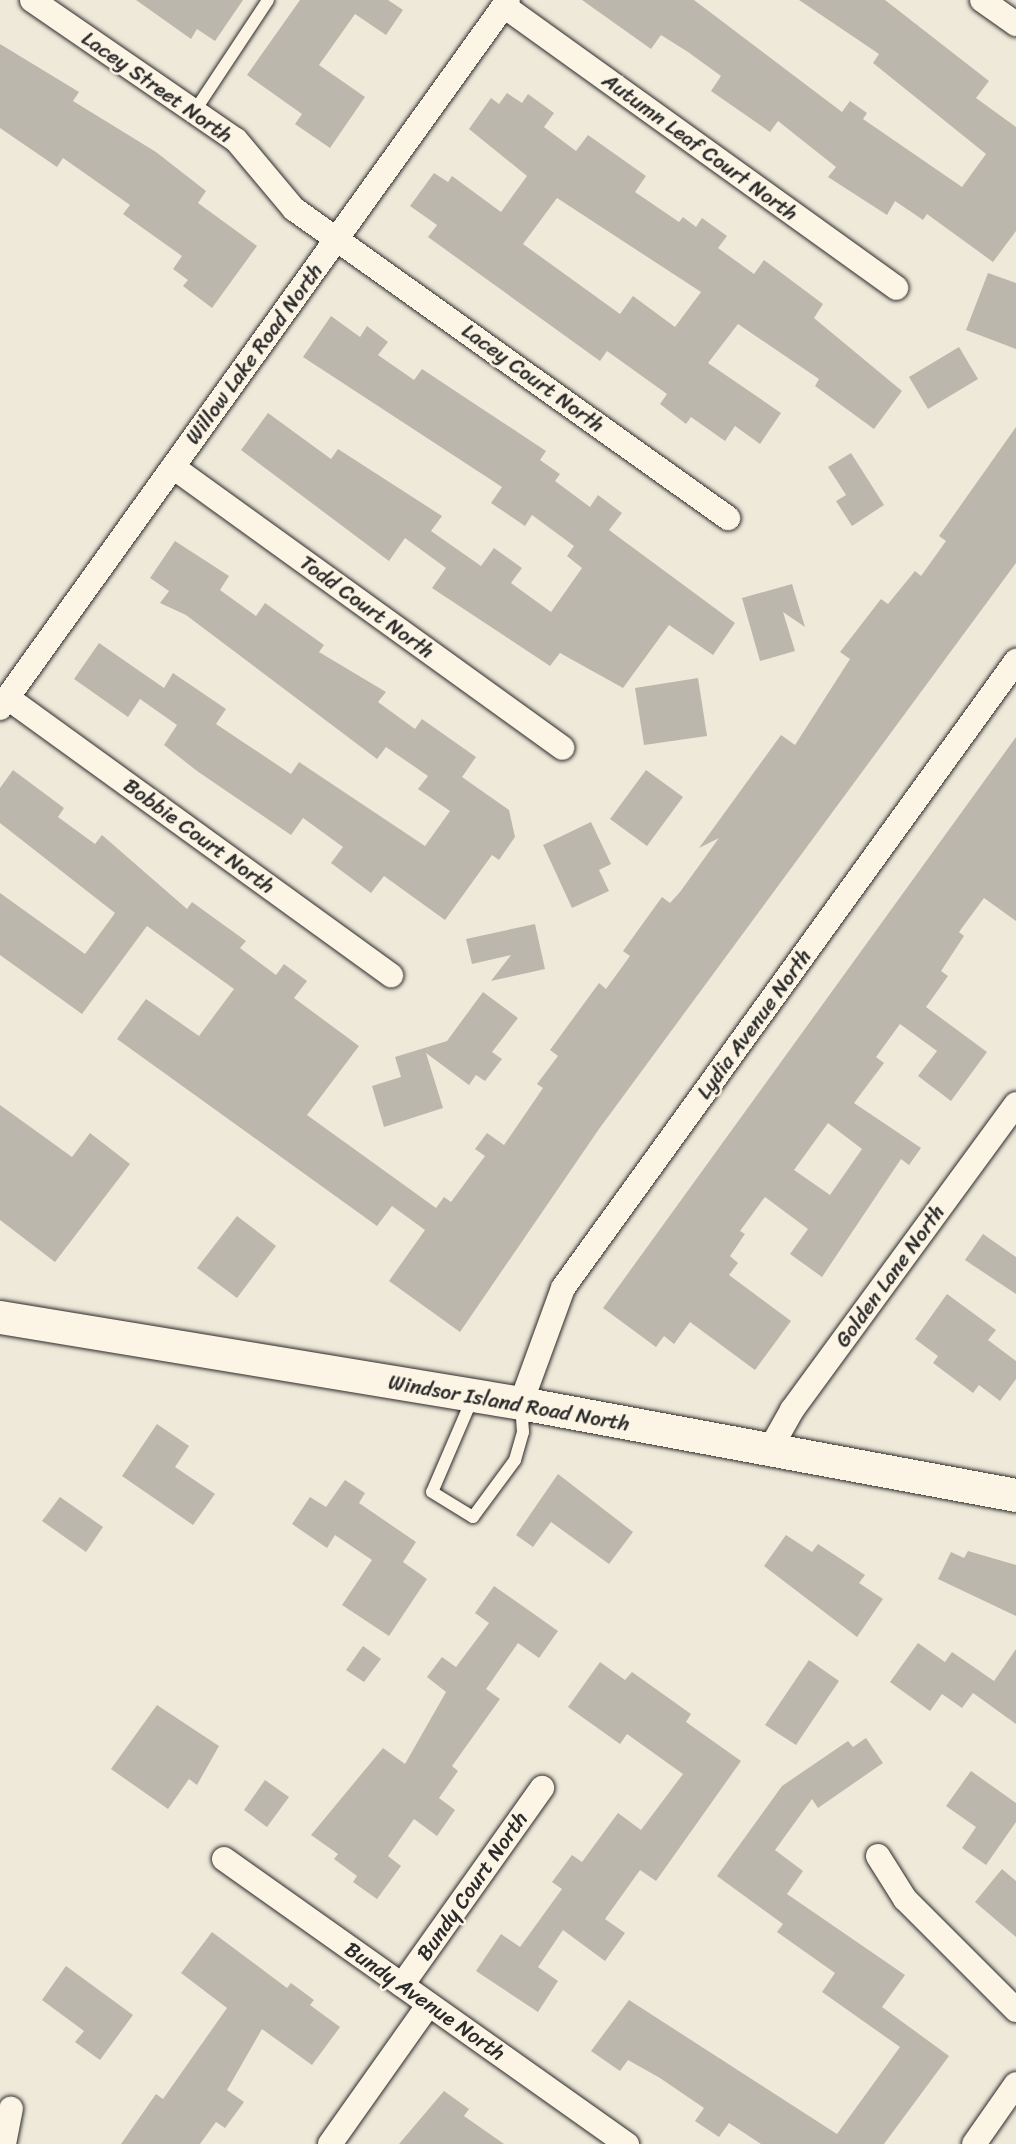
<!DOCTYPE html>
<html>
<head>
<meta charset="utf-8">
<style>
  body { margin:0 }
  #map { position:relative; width:1016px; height:2144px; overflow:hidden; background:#efe9da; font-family:Sriracha,sans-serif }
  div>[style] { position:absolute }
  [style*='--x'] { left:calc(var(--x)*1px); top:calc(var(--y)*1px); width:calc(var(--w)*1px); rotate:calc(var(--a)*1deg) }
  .building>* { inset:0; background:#bcb7ac }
  .roads { filter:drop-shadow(0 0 2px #2b2b2b) drop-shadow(0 0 2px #2b2b2b) }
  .lane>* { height:12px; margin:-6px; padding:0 6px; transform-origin:6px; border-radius:6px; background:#fcf5e5 }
  .street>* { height:24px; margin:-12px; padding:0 12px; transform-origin:12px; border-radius:12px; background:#fcf5e5 }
  .secondary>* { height:33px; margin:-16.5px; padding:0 16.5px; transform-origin:16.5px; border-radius:16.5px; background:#fcf5e5 }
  span { translate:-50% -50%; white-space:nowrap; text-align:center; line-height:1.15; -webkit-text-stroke:5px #fcf5e5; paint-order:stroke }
  .street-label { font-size:21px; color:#2b2b2b }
</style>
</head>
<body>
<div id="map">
  <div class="building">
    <div style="clip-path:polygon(136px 0,243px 0,215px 41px,197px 29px,191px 39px)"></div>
    <div style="clip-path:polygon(300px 0,388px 0,403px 10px,386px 35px,355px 14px,319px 65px,365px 97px,330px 148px,295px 124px,302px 114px,247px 75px)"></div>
    <div style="clip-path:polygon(582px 0,694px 0,842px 112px,850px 101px,867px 113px,863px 119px,962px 187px,986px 154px,873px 63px,879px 54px,799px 0,885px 0,989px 81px,976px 98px,1016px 127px,1016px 231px,993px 262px,927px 214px,923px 220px,895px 201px,887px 215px,828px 177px,836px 167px,778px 121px,770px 132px,711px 91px,721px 76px,688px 52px,661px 35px,651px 49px)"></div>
    <div style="clip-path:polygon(0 44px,79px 92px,73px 101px,156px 152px,206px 191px,198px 203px,257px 246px,212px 308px,183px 286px,188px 280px,173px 269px,182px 256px,123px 214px,130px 205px,63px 158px,57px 167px,0 128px)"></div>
    <div style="clip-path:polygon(evenodd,507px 93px,522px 103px,528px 94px,554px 113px,544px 127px,576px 151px,588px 135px,646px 176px,635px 192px,679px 222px,683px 217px,696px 227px,702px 218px,727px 236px,718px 248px,754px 274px,764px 260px,823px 304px,814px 318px,902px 391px,874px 429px,815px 386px,819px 379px,738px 324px,708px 363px,781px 413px,760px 444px,735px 426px,725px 441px,691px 417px,686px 424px,660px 404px,667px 394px,607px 351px,600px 361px,428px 237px,437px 225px,410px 206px,434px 173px,448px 182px,452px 176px,501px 212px,527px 176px,469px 129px,491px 98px,499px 104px,507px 93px,557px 198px,701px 292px,675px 327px,633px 296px,620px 314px,523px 244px,557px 198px)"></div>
    <div style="clip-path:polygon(988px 273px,1016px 283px,1016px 349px,966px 330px)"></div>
    <div style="clip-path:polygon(331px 316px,360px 337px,367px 326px,388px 342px,378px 355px,414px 380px,422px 369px,546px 451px,540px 460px,560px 474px,555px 481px,590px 507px,598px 495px,622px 513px,609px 530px,735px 623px,713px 655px,669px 625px,623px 688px,560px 653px,550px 666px,432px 588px,446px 568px,405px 538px,389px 561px,241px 450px,268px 413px,331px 459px,338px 449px,442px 516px,431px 531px,481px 566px,494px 548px,522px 568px,511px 583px,551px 612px,582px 568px,567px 556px,574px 546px,532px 515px,525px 526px,491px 503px,502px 487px,303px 357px)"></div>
    <div style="clip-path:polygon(959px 347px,978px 379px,928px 409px,909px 377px)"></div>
    <div style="clip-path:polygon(1016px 427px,1016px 563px,599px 1129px,460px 1332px,389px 1281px,425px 1230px,392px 1206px,377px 1226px,117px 1039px,146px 999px,199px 1036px,234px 989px,147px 926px,82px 1014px,0 955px,0 893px,85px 954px,115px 913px,0 823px,0 788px,13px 770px,64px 808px,58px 817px,95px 844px,102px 835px,187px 909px,192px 902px,246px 941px,240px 948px,276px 975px,284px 964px,307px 981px,294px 998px,359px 1046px,307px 1115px,436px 1208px,444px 1197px,451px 1202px,485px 1156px,475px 1149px,487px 1133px,504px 1145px,543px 1088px,537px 1084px,558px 1056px,550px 1050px,599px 983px,606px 989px,630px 956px,623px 951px,662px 897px,670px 903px,680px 892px,719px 838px,699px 848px,781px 735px,795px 745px,850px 659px,840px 652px,881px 599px,888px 604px,915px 571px,921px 576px,946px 541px,939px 536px)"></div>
    <div style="clip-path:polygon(851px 453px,884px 505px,852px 526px,836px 501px,846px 495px,828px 467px)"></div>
    <div style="clip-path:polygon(175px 541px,229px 576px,220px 590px,256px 616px,265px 603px,324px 645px,319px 652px,386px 692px,378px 702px,415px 729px,422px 719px,476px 757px,462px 777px,509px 810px,515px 837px,499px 860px,492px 855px,445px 920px,384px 876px,371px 893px,331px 863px,343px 847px,303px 818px,291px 835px,197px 771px,164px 745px,177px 725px,140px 699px,128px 717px,74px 679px,99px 643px,164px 688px,173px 673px,226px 709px,216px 724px,291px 774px,299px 762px,425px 846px,450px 811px,418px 789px,428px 776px,386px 747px,377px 759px,186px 615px,160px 603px,169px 591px,150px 578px)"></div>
    <div style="clip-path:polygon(792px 584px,805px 627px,783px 612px,795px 651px,760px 661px,742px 598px)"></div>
    <div style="clip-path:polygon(698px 678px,707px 736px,644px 745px,635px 688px)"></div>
    <div style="clip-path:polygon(evenodd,1016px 737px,1016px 921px,984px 898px,959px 932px,964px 936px,941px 971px,948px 976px,926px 1007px,987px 1052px,951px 1101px,918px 1076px,937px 1051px,900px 1024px,876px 1057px,884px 1063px,854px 1103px,921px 1148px,909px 1165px,901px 1159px,822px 1277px,790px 1254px,808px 1229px,765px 1197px,740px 1231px,745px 1234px,730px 1256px,738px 1263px,729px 1275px,791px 1321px,755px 1370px,690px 1322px,674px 1344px,664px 1336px,656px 1347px,603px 1308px,1016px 737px,828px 1123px,862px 1149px,830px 1195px,794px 1170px,828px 1123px)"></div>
    <div style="clip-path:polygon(646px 770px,683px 797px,647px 846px,610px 819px)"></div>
    <div style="clip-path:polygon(591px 822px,611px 864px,599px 870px,609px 891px,572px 908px,543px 845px)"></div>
    <div style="clip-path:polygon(535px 924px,545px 969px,491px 981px,511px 955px,472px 964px,466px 939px)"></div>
    <div style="clip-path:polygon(483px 992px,518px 1018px,492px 1052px,502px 1059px,485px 1081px,476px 1075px,469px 1085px,426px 1053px,443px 1108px,384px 1127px,372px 1086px,401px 1077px,395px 1057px,447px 1041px)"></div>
    <div style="clip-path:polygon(0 1105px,72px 1157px,90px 1133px,130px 1164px,55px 1262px,0 1220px)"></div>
    <div style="clip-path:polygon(237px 1216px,276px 1246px,237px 1298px,197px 1268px)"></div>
    <div style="clip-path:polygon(983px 1234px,1016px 1257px,1016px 1294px,965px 1260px)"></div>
    <div style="clip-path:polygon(947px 1294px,996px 1330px,988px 1340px,1016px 1361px,1016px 1379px,1000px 1401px,979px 1385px,973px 1393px,933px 1363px,938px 1356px,915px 1339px)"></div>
    <div style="clip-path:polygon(157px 1424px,189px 1446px,175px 1467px,215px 1494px,193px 1525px,122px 1476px)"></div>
    <div style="clip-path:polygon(558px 1474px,633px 1532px,609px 1564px,551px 1522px,533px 1547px,516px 1535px)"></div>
    <div style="clip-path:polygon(345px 1480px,365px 1493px,359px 1503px,416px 1542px,403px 1562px,427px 1579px,389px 1636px,342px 1605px,372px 1560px,335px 1535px,327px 1548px,292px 1524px,310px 1497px,326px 1507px)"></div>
    <div style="clip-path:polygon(60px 1497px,103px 1527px,86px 1552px,42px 1521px)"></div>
    <div style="clip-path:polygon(786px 1535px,812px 1552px,818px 1544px,865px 1575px,859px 1583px,883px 1599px,857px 1637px,764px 1566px)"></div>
    <div style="clip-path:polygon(968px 1551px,1016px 1565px,1016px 1616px,938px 1579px,951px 1552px,964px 1558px)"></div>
    <div style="clip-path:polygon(494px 1586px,558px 1631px,539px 1658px,518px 1643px,486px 1689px,500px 1699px,452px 1766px,458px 1771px,439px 1798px,455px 1810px,437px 1836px,414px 1819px,388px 1856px,401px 1866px,377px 1899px,353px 1882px,357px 1876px,334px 1859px,338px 1854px,311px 1835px,383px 1748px,405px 1764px,446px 1692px,427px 1677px,442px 1657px,456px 1667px,489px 1623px,475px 1613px)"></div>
    <div style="clip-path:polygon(918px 1643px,945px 1662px,952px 1652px,994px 1681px,1016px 1649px,1016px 1724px,973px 1693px,962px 1708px,942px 1694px,930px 1711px,890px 1682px)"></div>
    <div style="clip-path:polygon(363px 1646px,381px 1659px,364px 1682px,346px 1670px)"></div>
    <div style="clip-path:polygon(809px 1660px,839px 1681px,796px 1745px,765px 1725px)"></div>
    <div style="clip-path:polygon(600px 1662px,625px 1680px,632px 1672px,691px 1714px,686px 1722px,741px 1761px,656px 1881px,640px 1870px,605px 1919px,625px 1933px,605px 1961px,563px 1930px,538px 1967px,558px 1981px,538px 2012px,476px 1971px,501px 1934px,520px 1947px,562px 1889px,552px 1882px,572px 1855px,582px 1862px,618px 1813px,641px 1830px,683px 1774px,627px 1734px,620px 1744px,568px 1707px)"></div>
    <div style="clip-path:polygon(157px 1705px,219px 1746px,197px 1785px,189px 1779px,168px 1809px,111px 1769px)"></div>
    <div style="clip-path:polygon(866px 1738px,883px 1763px,818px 1808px,812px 1799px,775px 1850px,803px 1871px,787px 1894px,905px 1975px,882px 2007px,949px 2056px,884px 2144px,761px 2144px,729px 2123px,719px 2137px,695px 2121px,704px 2108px,660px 2078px,628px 2060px,620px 2071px,591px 2051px,629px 2000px,837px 2134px,900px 2047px,822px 1992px,835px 1973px,777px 1932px,783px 1924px,717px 1876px,782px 1786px,848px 1741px,853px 1747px)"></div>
    <div style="clip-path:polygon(971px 1771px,1016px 1803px,1016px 1822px,986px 1865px,962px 1848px,976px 1827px,946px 1806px)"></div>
    <div style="clip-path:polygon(265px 1780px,289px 1797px,267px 1827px,244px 1810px)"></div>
    <div style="clip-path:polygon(1002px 1869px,1016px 1881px,1016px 1937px,975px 1902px)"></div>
    <div style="clip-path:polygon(212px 1932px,287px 1988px,291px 1983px,314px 2000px,310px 2005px,340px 2027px,312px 2065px,262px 2029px,227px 2090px,244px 2102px,225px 2128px,216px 2122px,200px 2144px,121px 2144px,156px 2094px,163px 2099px,227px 2008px,181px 1973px)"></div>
    <div style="clip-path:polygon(66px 1966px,133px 2015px,100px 2060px,75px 2042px,84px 2031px,42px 2000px)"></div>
    <div style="clip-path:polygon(444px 2091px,469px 2109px,464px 2116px,504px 2144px,399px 2144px)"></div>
  </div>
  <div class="roads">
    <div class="lane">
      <div style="--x:194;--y:112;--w:134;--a:-56.5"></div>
      <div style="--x:473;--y:1397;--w:103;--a:113.3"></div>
      <div style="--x:432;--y:1492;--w:48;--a:31.4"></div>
      <div style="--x:473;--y:1517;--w:71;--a:-53.6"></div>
      <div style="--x:515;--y:1460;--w:29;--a:-74"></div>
      <div style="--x:523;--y:1432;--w:29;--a:-94"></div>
    </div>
    <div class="street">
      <div style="--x:32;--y:0;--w:247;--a:34.5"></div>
      <div style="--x:236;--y:140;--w:90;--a:50"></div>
      <div style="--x:294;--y:209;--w:533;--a:35.45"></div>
      <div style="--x:982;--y:0;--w:42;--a:35.2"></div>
      <div style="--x:504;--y:6;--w:483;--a:35.7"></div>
      <div style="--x:173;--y:467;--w:480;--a:35.8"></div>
      <div style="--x:8;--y:698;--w:473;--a:35.9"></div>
      <div style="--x:0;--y:708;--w:871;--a:-54.34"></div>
      <div style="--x:521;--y:1403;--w:122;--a:-69.9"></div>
      <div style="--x:563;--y:1288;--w:774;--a:-54.15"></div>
      <div style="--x:769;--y:1451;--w:47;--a:-60.7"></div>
      <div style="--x:792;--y:1410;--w:379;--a:-53.8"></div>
      <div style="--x:878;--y:1856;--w:51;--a:57.9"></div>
      <div style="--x:905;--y:1899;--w:157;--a:45"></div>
      <div style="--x:224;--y:1859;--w:494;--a:35.3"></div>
      <div style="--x:402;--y:1985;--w:242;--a:-54.6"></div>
      <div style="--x:4;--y:2144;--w:36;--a:-79"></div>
      <div style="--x:330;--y:2144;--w:171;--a:-54.7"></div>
      <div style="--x:974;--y:2144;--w:73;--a:-55"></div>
    </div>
    <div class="secondary">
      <div style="--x:0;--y:1317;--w:528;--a:9.37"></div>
      <div style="--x:521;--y:1403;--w:503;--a:10.53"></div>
    </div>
  </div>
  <div class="street-label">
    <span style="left:157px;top:87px;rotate:35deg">Lacey Street North</span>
    <span style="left:700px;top:147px;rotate:36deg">Autumn Leaf Court North</span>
    <span style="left:254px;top:354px;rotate:-54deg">Willow Lake Road North</span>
    <span style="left:533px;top:378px;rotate:36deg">Lacey Court North</span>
    <span style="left:367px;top:607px;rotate:36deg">Todd Court North</span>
    <span style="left:199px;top:836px;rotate:36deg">Bobbie Court North</span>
    <span style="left:754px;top:1024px;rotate:-54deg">Lydia Avenue North</span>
    <span style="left:890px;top:1276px;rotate:-54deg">Golden Lane North</span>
    <span style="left:509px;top:1403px;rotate:10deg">Windsor Island Road North</span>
    <span style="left:472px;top:1886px;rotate:-55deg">Bundy Court North</span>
    <span style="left:425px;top:2001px;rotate:35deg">Bundy Avenue North</span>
  </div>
</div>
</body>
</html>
